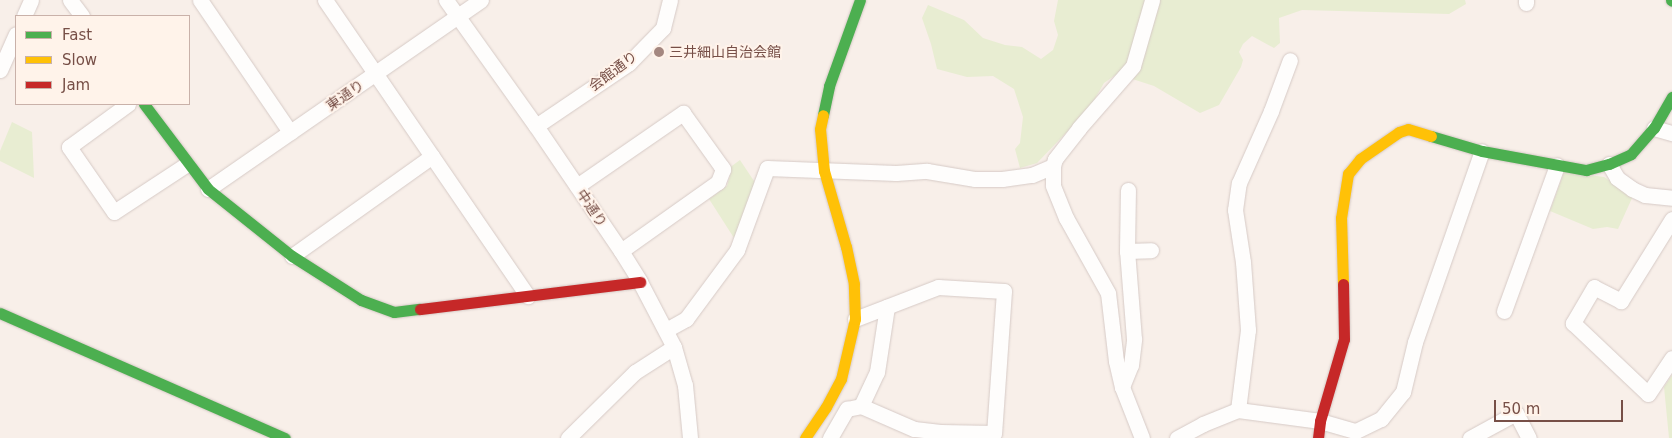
<!DOCTYPE html>
<html>
<head>
<meta charset="utf-8">
<style>
  body { margin:0 }
  #map { position:relative; width:1672px; height:438px; overflow:hidden; background:#f8efe9; font-family:"DejaVu Sans","Noto Sans JP",sans-serif }
  div>[style] { position:absolute }
  [style*='--x'] { left:calc(var(--x)*1px); top:calc(var(--y)*1px); width:calc(var(--w)*1px); rotate:calc(var(--a)*1deg) }
  .green>* { inset:0; background:#e8edd2 }
  .roads { filter:drop-shadow(0 0 1px #d6cac6) drop-shadow(0 0 1px #d6cac6) }
  .street>* { height:15px; margin:-7.5px; padding:0 7.5px; transform-origin:7.5px; border-radius:7.5px; background:#fefdfc }
  .fast>* { height:11px; margin:-5.5px; padding:0 5.5px; transform-origin:5.5px; border-radius:5.5px; background:#4caf50 }
  .slow>* { height:11px; margin:-5.5px; padding:0 5.5px; transform-origin:5.5px; border-radius:5.5px; background:#ffc107 }
  .jam>* { height:11px; margin:-5.5px; padding:0 5.5px; transform-origin:5.5px; border-radius:5.5px; background:#c62828 }
  .dots>* { width:14px; height:14px; translate:-50% -50%; box-sizing:border-box; border:2px solid #fff3ea; border-radius:50% }
  span { translate:-50% -50%; white-space:nowrap; text-align:center; line-height:1.15; -webkit-text-stroke:4px #fff3ea; paint-order:stroke }
  .poi-label { font-size:14px; color:#774f47 }
  .left { translate:0 -50%; text-align:left }
  .street-label { font-size:14px; color:#774f47 }
  .legend { position:absolute; left:15px; top:15px; width:175px; height:90px; box-sizing:border-box; background:#fff3ea; border:1px solid #c9b1a9; margin:0; padding:6px 9px; list-style:none; font-size:15px; color:#774f47 }
  .legend li { display:flex; align-items:center; gap:10px; height:25px }
  .legend b { width:25px; border:1px solid #c9b1a9 }
  .scale { position:absolute; left:1494px; top:400px; width:129px; height:22px; box-sizing:border-box; border:2px solid #774f47; border-top:0; padding-left:6px; font-size:15px; line-height:18px; white-space:nowrap; color:#774f47; -webkit-text-stroke:4px #fff3ea; paint-order:stroke }
</style>
</head>
<body>
<div id="map">
  <div class="green">
    <div style="clip-path:polygon(1058px 0,1465px 0,1466px 4px,1449px 14px,1302px 10px,1279px 18px,1280px 43px,1274px 48px,1252px 36px,1243px 44px,1239px 52px,1243px 60px,1241px 67px,1219px 105px,1200px 113px,1154px 86px,1117px 74px,1104px 83px,1089px 109px,1037px 163px,1020px 168px,1015px 149px,1020px 143px,1023px 117px,1014px 89px,993px 76px,967px 77px,937px 69px,931px 44px,922px 18px,928px 5px,964px 20px,983px 38px,1005px 45px,1022px 47px,1041px 59px,1053px 50px,1058px 35px,1054px 21px)"></div>
    <div style="clip-path:polygon(12px 122px,32px 132px,34px 178px,0 161px,0 151px)"></div>
    <div style="clip-path:polygon(740px 160px,756px 184px,734px 238px,709px 199px,727px 186px,731px 172px,729px 168px)"></div>
    <div style="clip-path:polygon(1564px 172px,1604px 177px,1633px 196px,1618px 229px,1607px 227px,1593px 229px,1550px 211px)"></div>
    <div style="clip-path:polygon(1672px 375px,1672px 438px,1669px 438px,1664px 387px)"></div>
  </div>
  <div class="roads">
    <div class="street">
      <div style="--x:70;--y:0;--w:20;--a:53"></div>
      <div style="--x:200;--y:0;--w:160;--a:55.7"></div>
      <div style="--x:325;--y:0;--w:359;--a:55.6"></div>
      <div style="--x:446;--y:0;--w:155;--a:54.5"></div>
      <div style="--x:536;--y:126;--w:151;--a:55.8"></div>
      <div style="--x:621;--y:251;--w:36;--a:58"></div>
      <div style="--x:640;--y:282;--w:73;--a:62.4"></div>
      <div style="--x:674;--y:347;--w:40;--a:74"></div>
      <div style="--x:685;--y:385;--w:53;--a:84.6"></div>
      <div style="--x:1526;--y:3;--w:3;--a:-90"></div>
      <div style="--x:24;--y:16;--w:17;--a:-66"></div>
      <div style="--x:0;--y:70;--w:39;--a:-66"></div>
      <div style="--x:128;--y:104;--w:73;--a:143.9"></div>
      <div style="--x:69;--y:147;--w:79;--a:55.3"></div>
      <div style="--x:114;--y:212;--w:87;--a:-33.3"></div>
      <div style="--x:536;--y:126;--w:112;--a:-34.1"></div>
      <div style="--x:629;--y:63;--w:49;--a:-45.8"></div>
      <div style="--x:663;--y:28;--w:29;--a:-76"></div>
      <div style="--x:1654;--y:128;--w:19;--a:16"></div>
      <div style="--x:1609;--y:164;--w:16;--a:60"></div>
      <div style="--x:1617;--y:178;--w:19;--a:36"></div>
      <div style="--x:1632;--y:189;--w:14;--a:25"></div>
      <div style="--x:1645;--y:195;--w:27;--a:6"></div>
      <div style="--x:577;--y:186;--w:129;--a:-34.6"></div>
      <div style="--x:683;--y:113;--w:65;--a:54.4"></div>
      <div style="--x:721;--y:166;--w:4;--a:56"></div>
      <div style="--x:723;--y:169;--w:14;--a:111"></div>
      <div style="--x:718;--y:182;--w:119;--a:144.6"></div>
      <div style="--x:208;--y:189;--w:332;--a:-34.7"></div>
      <div style="--x:1672;--y:219;--w:97;--a:121.9"></div>
      <div style="--x:1621;--y:301;--w:30;--a:-153"></div>
      <div style="--x:1594;--y:287;--w:42;--a:120.3"></div>
      <div style="--x:1573;--y:323;--w:103;--a:43.4"></div>
      <div style="--x:1648;--y:394;--w:43;--a:-56.3"></div>
      <div style="--x:1127;--y:251;--w:24;--a:-2"></div>
      <div style="--x:292;--y:256;--w:172;--a:-35.5"></div>
      <div style="--x:1504;--y:311;--w:155;--a:-70"></div>
      <div style="--x:855;--y:319;--w:89;--a:-21.1"></div>
      <div style="--x:938;--y:287;--w:66;--a:3.5"></div>
      <div style="--x:1004;--y:291;--w:142;--a:94"></div>
      <div style="--x:994;--y:433;--w:54;--a:-178.9"></div>
      <div style="--x:940;--y:432;--w:26;--a:-173"></div>
      <div style="--x:914;--y:429;--w:58;--a:-156.5"></div>
      <div style="--x:861;--y:406;--w:38;--a:-65"></div>
      <div style="--x:877;--y:372;--w:66;--a:-81.3"></div>
      <div style="--x:666;--y:330;--w:23;--a:-29"></div>
      <div style="--x:686;--y:319;--w:86;--a:-53.5"></div>
      <div style="--x:737;--y:250;--w:87;--a:-69.9"></div>
      <div style="--x:767;--y:168;--w:129;--a:2.2"></div>
      <div style="--x:896;--y:173;--w:31;--a:-4"></div>
      <div style="--x:927;--y:171;--w:49;--a:9.5"></div>
      <div style="--x:975;--y:179;--w:27;--a:0"></div>
      <div style="--x:1002;--y:179;--w:30;--a:-8"></div>
      <div style="--x:1032;--y:175;--w:23;--a:-23"></div>
      <div style="--x:1122;--y:387;--w:24;--a:-68"></div>
      <div style="--x:1131;--y:365;--w:26;--a:-83"></div>
      <div style="--x:1134;--y:339;--w:88;--a:-94.5"></div>
      <div style="--x:1127;--y:251;--w:61;--a:-89.1"></div>
      <div style="--x:1238;--y:410;--w:81;--a:-82.9"></div>
      <div style="--x:1248;--y:330;--w:68;--a:-94.2"></div>
      <div style="--x:1243;--y:262;--w:53;--a:-98.7"></div>
      <div style="--x:1235;--y:210;--w:27;--a:-82"></div>
      <div style="--x:1239;--y:183;--w:79;--a:-66"></div>
      <div style="--x:1271;--y:111;--w:54;--a:-69.6"></div>
      <div style="--x:568;--y:438;--w:94;--a:-44.6"></div>
      <div style="--x:635;--y:372;--w:46;--a:-32.7"></div>
      <div style="--x:830;--y:438;--w:34;--a:-60"></div>
      <div style="--x:847;--y:409;--w:14;--a:-12"></div>
      <div style="--x:1142;--y:438;--w:55;--a:-111.4"></div>
      <div style="--x:1122;--y:387;--w:27;--a:-103"></div>
      <div style="--x:1116;--y:361;--w:68;--a:-96.7"></div>
      <div style="--x:1108;--y:293;--w:86;--a:-119.2"></div>
      <div style="--x:1066;--y:218;--w:35;--a:-112"></div>
      <div style="--x:1053;--y:185;--w:19;--a:-90"></div>
      <div style="--x:1053;--y:166;--w:7;--a:-74"></div>
      <div style="--x:1055;--y:159;--w:39;--a:-52"></div>
      <div style="--x:1079;--y:128;--w:82;--a:-48.9"></div>
      <div style="--x:1133;--y:66;--w:69;--a:-73.9"></div>
      <div style="--x:1177;--y:438;--w:30;--a:-28"></div>
      <div style="--x:1203;--y:424;--w:38;--a:-22"></div>
      <div style="--x:1238;--y:410;--w:83;--a:7.6"></div>
      <div style="--x:1320;--y:421;--w:37;--a:16"></div>
      <div style="--x:1356;--y:431;--w:28;--a:-26"></div>
      <div style="--x:1381;--y:419;--w:35;--a:-51"></div>
      <div style="--x:1403;--y:392;--w:51;--a:-76.5"></div>
      <div style="--x:1415;--y:342;--w:202;--a:-70.7"></div>
      <div style="--x:1470;--y:438;--w:52;--a:-28.5"></div>
      <div style="--x:1516;--y:413;--w:28;--a:63"></div>
    </div>
    <div class="fast">
      <div style="--x:1671;--y:0;--w:1;--a:45"></div>
      <div style="--x:144;--y:104;--w:106;--a:53"></div>
      <div style="--x:208;--y:189;--w:107;--a:38.6"></div>
      <div style="--x:292;--y:256;--w:82;--a:32.5"></div>
      <div style="--x:361;--y:300;--w:35;--a:20"></div>
      <div style="--x:394;--y:312;--w:26;--a:-7"></div>
      <div style="--x:823;--y:115;--w:30;--a:-78"></div>
      <div style="--x:829;--y:86;--w:91;--a:-70.2"></div>
      <div style="--x:1431;--y:136;--w:53;--a:16.4"></div>
      <div style="--x:1482;--y:151;--w:106;--a:10.4"></div>
      <div style="--x:1586;--y:170;--w:24;--a:-15"></div>
      <div style="--x:1609;--y:164;--w:24;--a:-24"></div>
      <div style="--x:1631;--y:154;--w:35;--a:-49"></div>
      <div style="--x:1654;--y:128;--w:36;--a:-60"></div>
      <div style="--x:0;--y:313;--w:311;--a:23.7"></div>
    </div>
    <div class="slow">
      <div style="--x:1343;--y:284;--w:66;--a:-91.7"></div>
      <div style="--x:1341;--y:218;--w:45;--a:-81"></div>
      <div style="--x:1348;--y:174;--w:19;--a:-51"></div>
      <div style="--x:1360;--y:159;--w:47;--a:-34.7"></div>
      <div style="--x:1399;--y:132;--w:9;--a:-18"></div>
      <div style="--x:1408;--y:129;--w:24;--a:17"></div>
      <div style="--x:805;--y:438;--w:37;--a:-56"></div>
      <div style="--x:826;--y:407;--w:32;--a:-62"></div>
      <div style="--x:841;--y:379;--w:62;--a:-76.9"></div>
      <div style="--x:855;--y:319;--w:35;--a:-92"></div>
      <div style="--x:854;--y:284;--w:38;--a:-102"></div>
      <div style="--x:846;--y:247;--w:79;--a:-106.1"></div>
      <div style="--x:824;--y:171;--w:42;--a:-95.4"></div>
      <div style="--x:820;--y:129;--w:14;--a:-78"></div>
    </div>
    <div class="jam">
      <div style="--x:420;--y:309;--w:222;--a:-7"></div>
      <div style="--x:1318;--y:438;--w:17;--a:-83"></div>
      <div style="--x:1320;--y:421;--w:85;--a:-73.7"></div>
      <div style="--x:1344;--y:339;--w:55;--a:-91"></div>
    </div>
  </div>
  <div class="dots">
    <div style="left:659px;top:52px;background:#a48780"></div>
  </div>
  <div class="poi-label">
    <span class="left" style="left:669px;top:52px">三井細山自治会館</span>
  </div>
  <div class="street-label">
    <span style="left:613px;top:71px;rotate:-37deg">会館通り</span>
    <span style="left:345px;top:95px;rotate:-35deg">東通り</span>
    <span style="left:592px;top:208px;rotate:56deg">中通り</span>
  </div>
  <ul class="legend">
  <li><b style="height:6px;background:#4caf50"></b>Fast</li>
  <li><b style="height:6px;background:#ffc107"></b>Slow</li>
  <li><b style="height:6px;background:#c62828"></b>Jam</li>
  </ul>
  <div class="scale">50 m</div>
</div>
</body>
</html>
